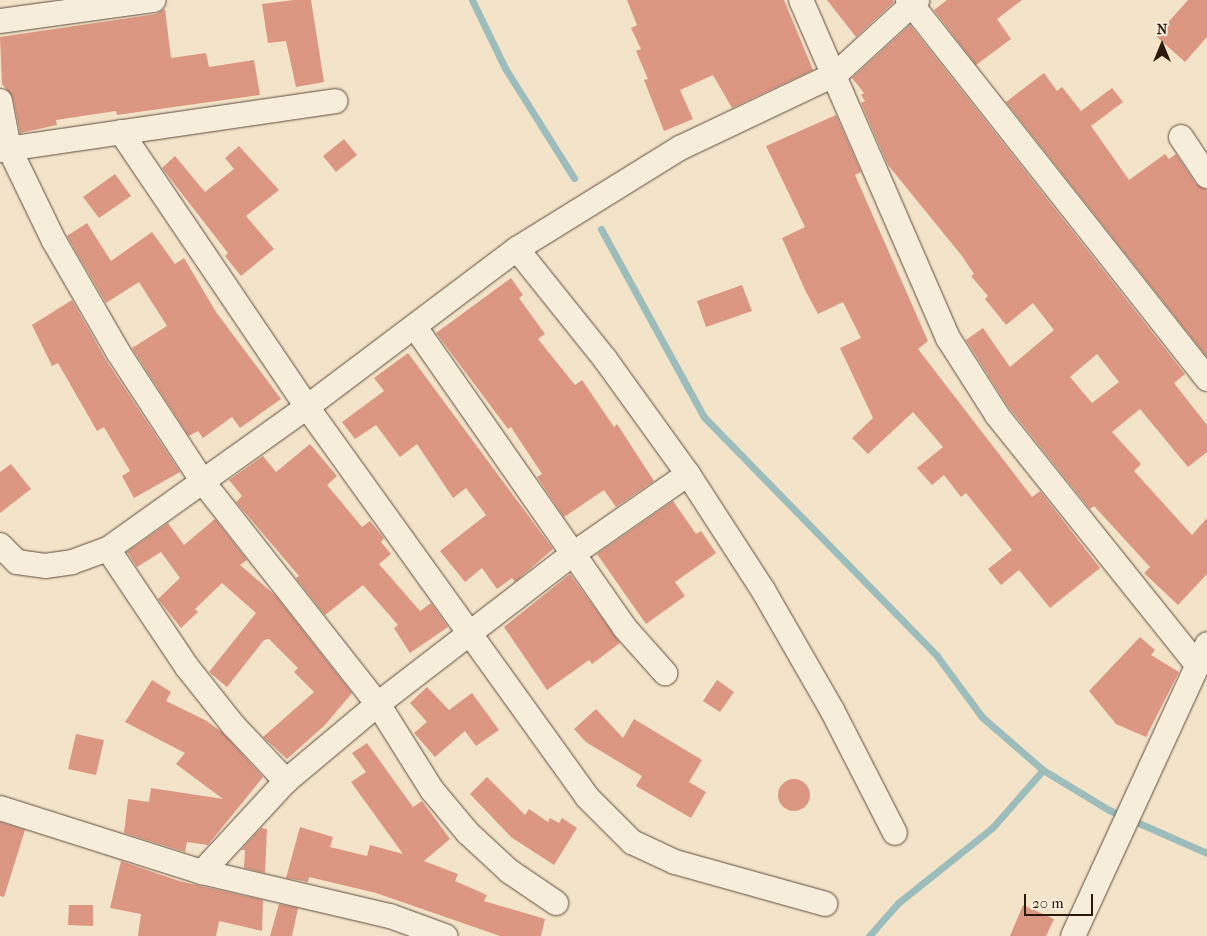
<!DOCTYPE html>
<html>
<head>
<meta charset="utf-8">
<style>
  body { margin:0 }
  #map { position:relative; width:1207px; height:936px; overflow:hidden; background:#f3e3c8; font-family:"IM FELL French Canon",serif }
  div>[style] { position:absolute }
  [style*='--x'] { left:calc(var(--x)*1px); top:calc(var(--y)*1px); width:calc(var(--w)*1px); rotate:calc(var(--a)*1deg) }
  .stream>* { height:7px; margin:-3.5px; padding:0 3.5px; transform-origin:3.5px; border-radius:3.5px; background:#9dbdbc }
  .building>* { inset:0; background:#dc9783 }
  .round { border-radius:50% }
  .roads { filter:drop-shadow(0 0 1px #5e4c3d) drop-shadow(0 0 1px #5e4c3d) }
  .street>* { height:24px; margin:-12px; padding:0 12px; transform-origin:12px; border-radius:12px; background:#f7eddb }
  span { translate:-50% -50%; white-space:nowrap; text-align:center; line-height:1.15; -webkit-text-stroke:5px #f7eddb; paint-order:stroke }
  .north { position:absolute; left:1137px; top:20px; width:50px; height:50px; -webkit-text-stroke:4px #f7eddb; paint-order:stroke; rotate:0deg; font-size:14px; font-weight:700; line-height:20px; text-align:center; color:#2d1a0f }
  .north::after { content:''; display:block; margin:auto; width:18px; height:22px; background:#2d1a0f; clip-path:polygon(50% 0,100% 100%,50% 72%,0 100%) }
  .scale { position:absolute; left:1024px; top:894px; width:69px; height:22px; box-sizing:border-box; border:2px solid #2d1a0f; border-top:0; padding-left:6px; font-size:15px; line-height:18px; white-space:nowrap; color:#2d1a0f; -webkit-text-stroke:4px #f7eddb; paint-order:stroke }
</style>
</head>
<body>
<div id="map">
  <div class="stream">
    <div style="--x:472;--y:0;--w:76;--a:64.1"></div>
    <div style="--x:505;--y:68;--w:130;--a:57.9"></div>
    <div style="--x:601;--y:229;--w:214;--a:61.3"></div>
    <div style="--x:704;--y:417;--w:334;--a:45.7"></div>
    <div style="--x:937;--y:656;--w:76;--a:53.6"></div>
    <div style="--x:982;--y:717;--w:81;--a:41"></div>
    <div style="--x:1043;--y:770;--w:77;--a:31.2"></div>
    <div style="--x:1109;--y:810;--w:107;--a:23.7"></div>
    <div style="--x:869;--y:936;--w:44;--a:-48.7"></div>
    <div style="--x:898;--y:903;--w:120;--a:-38.6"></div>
    <div style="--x:992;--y:828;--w:77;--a:-48.7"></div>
  </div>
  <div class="building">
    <div style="clip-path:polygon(294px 0,311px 0,324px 82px,296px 87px,286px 41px,268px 43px,262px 4px)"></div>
    <div style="clip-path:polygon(627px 0,784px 0,813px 70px,732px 108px,713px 75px,680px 90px,693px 119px,664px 131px,644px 80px,648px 79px,636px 51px,641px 49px,631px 28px,637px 25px)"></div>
    <div style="clip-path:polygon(827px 0,893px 0,894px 2px,856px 37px)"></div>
    <div style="clip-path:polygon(947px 0,1022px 0,997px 19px,1011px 39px,976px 65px,934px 10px)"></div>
    <div style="clip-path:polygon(1188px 0,1207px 0,1207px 37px,1185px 62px,1156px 36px)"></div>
    <div style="clip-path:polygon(165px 9px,171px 58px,206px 53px,209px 67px,254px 60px,260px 95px,117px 115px,116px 111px,56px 120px,57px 125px,20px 133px,13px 98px,2px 84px,0 37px,156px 14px)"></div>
    <div style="clip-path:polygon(evenodd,910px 25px,1185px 374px,1174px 383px,1207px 425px,1207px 452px,1188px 467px,1140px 409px,1112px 432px,1141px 464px,1134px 471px,1192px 535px,1207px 518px,1207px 574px,1178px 605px,1144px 573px,1150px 567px,1094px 506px,1090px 509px,1007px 405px,966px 340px,983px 328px,1010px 367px,1054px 330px,1033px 303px,1006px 325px,985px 299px,988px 296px,971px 276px,974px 274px,962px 256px,888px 165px,861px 103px,865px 101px,861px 95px,864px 93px,852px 78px,910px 25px,1097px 354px,1119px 382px,1092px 403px,1070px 377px,1097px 354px)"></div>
    <div style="clip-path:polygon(1044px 73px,1057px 91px,1062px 87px,1081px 111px,1112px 88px,1123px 102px,1091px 126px,1129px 180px,1165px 154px,1169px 159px,1176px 154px,1196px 184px,1207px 190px,1207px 357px,1006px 102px)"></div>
    <div style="clip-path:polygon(836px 115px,861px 172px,855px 175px,928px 341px,918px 349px,1032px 497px,1040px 491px,1100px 568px,1050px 608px,1019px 570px,1001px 585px,988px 569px,1012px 550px,966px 493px,961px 497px,944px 475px,932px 485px,917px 468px,943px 447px,913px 412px,868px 454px,852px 438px,873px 418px,840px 348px,861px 338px,843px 302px,818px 314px,805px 290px,782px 238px,805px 227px,766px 146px)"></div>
    <div style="clip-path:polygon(344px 139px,357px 155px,336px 172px,323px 156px)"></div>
    <div style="clip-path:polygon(239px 146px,279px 190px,246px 216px,274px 249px,241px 276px,225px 256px,228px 253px,162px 168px,175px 156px,205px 192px,234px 169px,225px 158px)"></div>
    <div style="clip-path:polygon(115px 174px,131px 196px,99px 218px,83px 197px)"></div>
    <div style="clip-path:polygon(87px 223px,111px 261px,152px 232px,175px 264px,184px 258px,216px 312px,281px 399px,240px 428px,232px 417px,203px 438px,198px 431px,189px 436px,132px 348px,167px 326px,139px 282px,106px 303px,67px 236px)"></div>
    <div style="clip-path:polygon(511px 278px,523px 295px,519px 298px,545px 334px,538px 339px,575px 385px,582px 380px,614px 427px,617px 424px,654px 481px,616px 507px,604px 490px,564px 517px,537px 477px,542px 474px,511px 427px,508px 429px,436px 333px)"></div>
    <div style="clip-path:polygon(742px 285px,752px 311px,706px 327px,697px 301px)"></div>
    <div style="clip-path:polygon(72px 300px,106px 360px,180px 472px,134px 498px,122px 476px,130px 471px,104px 427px,97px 431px,58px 363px,52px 366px,32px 325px)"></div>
    <div style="clip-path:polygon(408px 353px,553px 549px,515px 582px,512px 578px,497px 589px,482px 568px,465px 582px,440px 551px,486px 515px,466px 488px,453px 498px,417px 444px,400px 457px,376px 425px,355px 439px,342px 422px,384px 391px,374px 378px)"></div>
    <div style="clip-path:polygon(310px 444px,337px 476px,327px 485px,362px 527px,370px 521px,384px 538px,381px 542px,391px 554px,379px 564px,420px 611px,431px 603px,448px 627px,410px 653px,394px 628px,398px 625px,363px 585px,325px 615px,296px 578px,299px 576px,236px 502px,242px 496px,229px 480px,263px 456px,276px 472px)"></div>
    <div style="clip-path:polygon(11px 464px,31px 489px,0 513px,0 472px)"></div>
    <div style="clip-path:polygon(673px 501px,696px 534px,701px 531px,716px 553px,675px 582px,685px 596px,646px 624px,597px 554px)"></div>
    <div style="clip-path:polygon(215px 519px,247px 560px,240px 565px,275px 595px,352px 693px,325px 725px,287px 759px,263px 737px,314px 692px,294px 672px,298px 668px,269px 639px,264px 640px,227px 687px,209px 672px,256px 613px,222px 583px,195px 609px,198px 612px,181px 628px,158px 599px,180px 578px,161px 552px,137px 567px,127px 552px,168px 523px,184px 545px)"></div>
    <div style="clip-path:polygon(570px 574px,620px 643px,592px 664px,589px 660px,547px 690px,504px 627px)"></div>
    <div style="clip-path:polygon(1140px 637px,1155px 650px,1151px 655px,1179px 672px,1146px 737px,1116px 724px,1089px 691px)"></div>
    <div style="clip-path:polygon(152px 680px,171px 692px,166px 701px,205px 720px,222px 732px,263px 777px,208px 845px,187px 842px,185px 852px,124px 833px,128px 799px,149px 802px,151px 788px,223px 799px,176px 764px,185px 753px,125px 722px)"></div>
    <div style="clip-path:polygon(717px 680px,734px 692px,720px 712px,703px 701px)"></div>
    <div style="clip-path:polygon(427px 687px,449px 710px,472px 693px,499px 730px,476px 746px,465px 731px,435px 757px,414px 733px,427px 722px,410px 703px)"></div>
    <div style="clip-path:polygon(596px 709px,623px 738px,634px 719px,702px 760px,689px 782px,706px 792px,691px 818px,636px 786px,642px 776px,586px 742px,574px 729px)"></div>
    <div style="clip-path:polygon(76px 734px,104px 740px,96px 775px,68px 769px)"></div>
    <div style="clip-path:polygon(367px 743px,413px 807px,422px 801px,450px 839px,424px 861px,458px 874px,455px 881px,487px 895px,484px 901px,545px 919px,541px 936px,500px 936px,376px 893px,309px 877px,308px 882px,286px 878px,300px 827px,333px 837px,330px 847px,367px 856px,370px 845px,403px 854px,351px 782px,366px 772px,352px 753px)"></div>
    <div style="clip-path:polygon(487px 777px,525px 815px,529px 809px,548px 822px,550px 818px,559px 823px,562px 818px,577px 828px,554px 865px,511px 837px,470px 794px)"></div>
    <div class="round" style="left:778px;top:779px;width:32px;height:32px"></div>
    <div style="clip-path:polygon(0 822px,25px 830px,4px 897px,0 896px)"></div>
    <div style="clip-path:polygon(261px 828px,267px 829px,265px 873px,244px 868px,245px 850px,241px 850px)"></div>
    <div style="clip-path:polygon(121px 861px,179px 881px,263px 900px,262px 931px,219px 921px,216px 936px,138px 936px,141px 914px,110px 908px)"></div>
    <div style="clip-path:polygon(279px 904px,298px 908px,292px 936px,270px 936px)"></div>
    <div style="clip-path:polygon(69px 905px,93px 905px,93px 926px,68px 925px)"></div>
    <div style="clip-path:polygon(1023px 905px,1054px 919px,1046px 936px,1010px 936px)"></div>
  </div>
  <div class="roads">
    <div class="street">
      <div style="--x:801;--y:0;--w:369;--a:66.5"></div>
      <div style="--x:948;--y:338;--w:91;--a:57.5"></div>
      <div style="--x:997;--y:415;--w:320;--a:51.3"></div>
      <div style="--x:908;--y:0;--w:483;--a:51.7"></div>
      <div style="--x:0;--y:21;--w:155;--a:-7.8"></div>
      <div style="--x:0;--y:101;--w:48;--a:79.2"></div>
      <div style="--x:9;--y:148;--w:103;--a:64.2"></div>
      <div style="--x:54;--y:241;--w:128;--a:60"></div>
      <div style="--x:118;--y:352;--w:155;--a:56.8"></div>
      <div style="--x:203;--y:482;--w:283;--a:51.8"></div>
      <div style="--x:378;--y:704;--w:102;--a:57.9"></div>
      <div style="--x:432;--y:790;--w:56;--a:50.1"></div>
      <div style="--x:468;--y:833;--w:56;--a:42.8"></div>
      <div style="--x:509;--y:871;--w:57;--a:34.2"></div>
      <div style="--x:121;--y:132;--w:332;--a:55.9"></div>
      <div style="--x:307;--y:407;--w:480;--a:54.3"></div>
      <div style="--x:587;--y:797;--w:64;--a:45"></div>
      <div style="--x:632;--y:842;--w:47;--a:24.9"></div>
      <div style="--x:675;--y:862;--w:156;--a:15.6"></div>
      <div style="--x:1181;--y:137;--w:47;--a:56.3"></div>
      <div style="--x:0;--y:150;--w:339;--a:-8.3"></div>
      <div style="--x:517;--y:249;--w:141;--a:51.3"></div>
      <div style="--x:605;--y:359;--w:142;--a:54.2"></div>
      <div style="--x:688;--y:474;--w:138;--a:57.1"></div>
      <div style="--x:763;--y:590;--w:138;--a:60.1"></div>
      <div style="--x:832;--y:710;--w:138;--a:62.9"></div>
      <div style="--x:415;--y:327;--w:366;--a:55.1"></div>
      <div style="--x:624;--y:627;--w:62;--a:48.3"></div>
      <div style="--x:0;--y:545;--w:24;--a:45"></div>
      <div style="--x:17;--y:562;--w:28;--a:8"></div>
      <div style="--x:45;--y:566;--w:27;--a:-8"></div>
      <div style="--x:72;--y:562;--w:38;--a:-20"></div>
      <div style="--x:108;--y:549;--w:244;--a:-35.5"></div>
      <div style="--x:307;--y:407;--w:263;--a:-37"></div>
      <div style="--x:517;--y:249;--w:192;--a:-31.8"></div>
      <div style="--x:680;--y:148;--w:173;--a:-25.4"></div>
      <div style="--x:836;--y:74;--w:110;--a:-42.4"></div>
      <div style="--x:108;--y:549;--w:142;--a:56.2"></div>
      <div style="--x:187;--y:667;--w:75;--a:51.5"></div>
      <div style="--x:234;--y:726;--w:76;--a:46.6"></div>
      <div style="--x:0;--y:808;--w:212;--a:17.6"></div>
      <div style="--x:202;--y:872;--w:193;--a:13.2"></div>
      <div style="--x:390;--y:916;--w:59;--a:20"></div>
      <div style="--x:202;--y:872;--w:124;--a:-47.3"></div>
      <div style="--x:286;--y:781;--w:120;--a:-39.9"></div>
      <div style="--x:378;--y:704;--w:246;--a:-37.6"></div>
      <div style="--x:573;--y:554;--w:140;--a:-34.8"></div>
      <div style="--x:1073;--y:936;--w:321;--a:-65.3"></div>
    </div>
  </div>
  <div class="north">N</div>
  <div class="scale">20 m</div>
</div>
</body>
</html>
